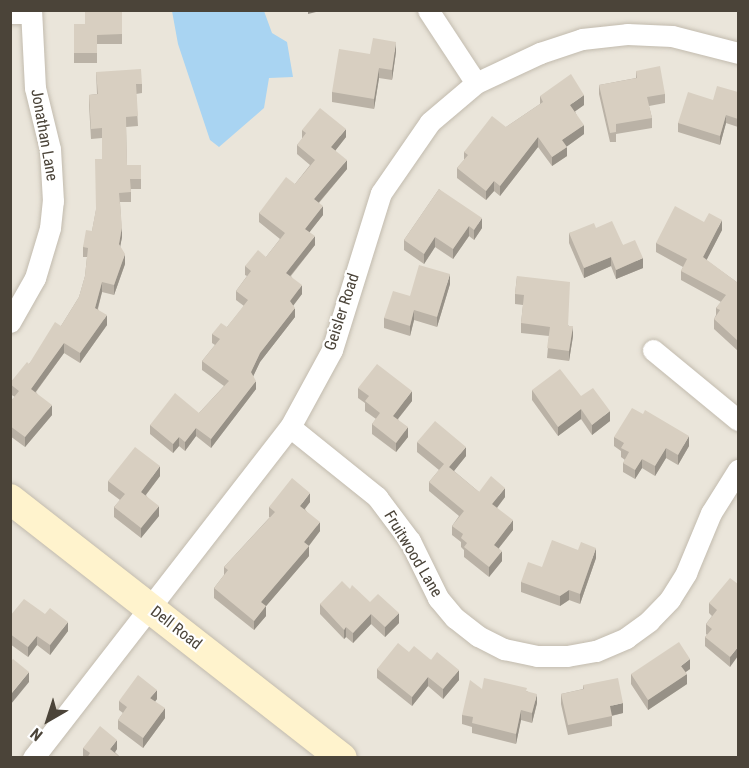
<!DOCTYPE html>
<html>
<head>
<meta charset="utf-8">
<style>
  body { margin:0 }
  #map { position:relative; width:749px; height:768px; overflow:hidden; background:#f6f3ec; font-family:"Roboto Condensed",sans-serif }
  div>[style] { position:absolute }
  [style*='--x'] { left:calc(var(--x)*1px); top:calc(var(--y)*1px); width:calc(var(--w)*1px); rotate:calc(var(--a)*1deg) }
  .residential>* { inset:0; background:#eae5da }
  .water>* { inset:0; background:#a9d4f2 }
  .roads { filter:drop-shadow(0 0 2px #c2bbae) drop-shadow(0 0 2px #c2bbae) }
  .street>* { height:21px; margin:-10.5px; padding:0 10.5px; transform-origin:10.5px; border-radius:10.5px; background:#fff }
  .secondary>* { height:30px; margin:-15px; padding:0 15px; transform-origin:15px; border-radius:15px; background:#fff3cd }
  .wall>* { inset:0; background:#bab2a6 }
  .shaded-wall>* { inset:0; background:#979187 }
  .building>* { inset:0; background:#d8cfc1 }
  span { translate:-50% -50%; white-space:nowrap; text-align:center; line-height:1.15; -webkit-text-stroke:4.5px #fff; paint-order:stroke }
  .street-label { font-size:16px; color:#4b4439 }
  .frame { position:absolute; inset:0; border:12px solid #4b4439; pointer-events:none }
  .north { position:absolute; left:18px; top:690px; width:60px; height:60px; -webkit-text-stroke:4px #fff; paint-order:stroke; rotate:219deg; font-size:16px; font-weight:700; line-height:24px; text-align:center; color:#4b4439 }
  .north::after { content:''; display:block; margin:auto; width:21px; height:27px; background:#4b4439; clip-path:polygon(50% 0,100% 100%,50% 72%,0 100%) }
</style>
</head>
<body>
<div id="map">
  <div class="residential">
    <div style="clip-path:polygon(11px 11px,738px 11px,738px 757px,11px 757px)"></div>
  </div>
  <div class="water">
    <div style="clip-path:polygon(172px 11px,264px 11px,272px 33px,287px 42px,293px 77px,269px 78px,264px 108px,219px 147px,210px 140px,178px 44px)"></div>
  </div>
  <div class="roads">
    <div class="street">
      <div style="--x:428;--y:10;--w:87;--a:56.7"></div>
      <div style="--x:10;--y:13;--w:21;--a:0"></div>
      <div style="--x:10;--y:322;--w:51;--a:-60.4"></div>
      <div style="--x:35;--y:278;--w:52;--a:-73.3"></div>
      <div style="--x:50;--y:228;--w:27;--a:-84"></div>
      <div style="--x:53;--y:201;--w:52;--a:-93.3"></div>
      <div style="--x:50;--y:149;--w:63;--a:-103.8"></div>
      <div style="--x:35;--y:88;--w:78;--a:-92.9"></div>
      <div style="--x:653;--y:350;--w:110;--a:39.5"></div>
      <div style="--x:290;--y:427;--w:112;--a:38.8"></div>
      <div style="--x:377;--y:497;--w:55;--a:53.1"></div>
      <div style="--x:410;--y:541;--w:64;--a:63.8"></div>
      <div style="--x:438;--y:598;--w:26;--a:50"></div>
      <div style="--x:455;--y:618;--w:29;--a:38"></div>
      <div style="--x:478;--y:636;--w:29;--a:27"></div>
      <div style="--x:504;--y:649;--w:34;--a:12"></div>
      <div style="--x:537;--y:656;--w:30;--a:0"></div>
      <div style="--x:567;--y:656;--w:29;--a:-10"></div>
      <div style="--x:596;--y:651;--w:33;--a:-23"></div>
      <div style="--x:626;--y:638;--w:29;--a:-36"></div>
      <div style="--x:649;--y:621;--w:30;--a:-46"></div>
      <div style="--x:670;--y:599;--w:31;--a:-58"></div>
      <div style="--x:686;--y:573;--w:65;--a:-67.4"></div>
      <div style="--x:711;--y:513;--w:51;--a:-57.9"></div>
      <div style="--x:33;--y:758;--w:419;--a:-52.2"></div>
      <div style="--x:290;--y:427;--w:88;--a:-61.4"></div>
      <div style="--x:332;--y:350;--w:164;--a:-72.7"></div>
      <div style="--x:381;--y:193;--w:86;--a:-55.4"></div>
      <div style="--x:430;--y:122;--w:60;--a:-40.3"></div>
      <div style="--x:476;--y:83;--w:71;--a:-25.1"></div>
      <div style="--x:540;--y:53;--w:44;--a:-18.4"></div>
      <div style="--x:582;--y:39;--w:45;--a:-6.3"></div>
      <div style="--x:627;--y:34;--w:45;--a:2.5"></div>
      <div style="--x:672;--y:36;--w:68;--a:14.4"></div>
    </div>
    <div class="secondary">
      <div style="--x:10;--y:499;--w:421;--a:38"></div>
    </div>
  </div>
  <div class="wall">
    <div style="clip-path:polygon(122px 10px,122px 44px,97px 44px,97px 63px,74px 63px,74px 24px,85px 24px)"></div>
    <div style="clip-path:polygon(396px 52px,392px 80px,379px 78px,374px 109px,332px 102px,332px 92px,370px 54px)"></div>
    <div style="clip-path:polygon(636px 71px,665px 94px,665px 103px,649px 106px,652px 118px,652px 128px,616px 134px,616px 142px,610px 142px,599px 94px,599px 85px,636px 78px)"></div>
    <div style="clip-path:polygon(96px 72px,142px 84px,142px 93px,136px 94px,138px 126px,126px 127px,127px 165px,141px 165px,141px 189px,131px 189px,131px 202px,120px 202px,122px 237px,120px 246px,125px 264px,114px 295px,102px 292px,98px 309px,107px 325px,80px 363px,64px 353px,36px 392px,52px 415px,25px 447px,10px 436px,10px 402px,15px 397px,10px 394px,10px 383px,29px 364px,61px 326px,79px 297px,85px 276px,87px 257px,83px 257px,83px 247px,92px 231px,96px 210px,102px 159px,102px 138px,91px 139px,89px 105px,89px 95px,97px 94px)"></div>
    <div style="clip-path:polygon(738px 92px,738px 127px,726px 123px,720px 145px,678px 132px,678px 123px,713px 100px)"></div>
    <div style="clip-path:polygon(540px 96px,584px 105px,575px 111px,584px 134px,566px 147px,567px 156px,552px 166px,538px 147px,500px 196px,494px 191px,486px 200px,457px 178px,457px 168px,464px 160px,464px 152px,506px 127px,540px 104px)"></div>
    <div style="clip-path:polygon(302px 130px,346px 137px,335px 151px,347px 169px,319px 203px,323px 215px,309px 232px,315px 245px,291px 276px,302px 294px,293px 305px,295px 317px,260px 362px,253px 376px,256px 389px,211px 448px,196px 436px,185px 451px,179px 446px,173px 453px,150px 434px,150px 425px,199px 413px,224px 386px,202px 370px,202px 361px,215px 345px,212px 343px,212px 334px,227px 327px,244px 306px,236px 300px,236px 291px,247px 276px,245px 275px,245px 266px,266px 257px,280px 239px,259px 222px,259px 213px,295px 184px,310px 165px,297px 154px,297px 145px,302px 139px)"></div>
    <div style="clip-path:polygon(439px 189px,482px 228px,474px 240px,469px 236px,453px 259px,435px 247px,424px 264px,404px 250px,404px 240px)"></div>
    <div style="clip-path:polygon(704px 222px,722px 230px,706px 260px,738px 283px,738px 351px,714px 329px,714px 319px,716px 315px,716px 308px,721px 302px,681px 280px,681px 271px,683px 267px,656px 252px,656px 243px)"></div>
    <div style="clip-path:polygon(596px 228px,623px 245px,643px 268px,616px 279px,611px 266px,584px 278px,569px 243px,569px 233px)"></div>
    <div style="clip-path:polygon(517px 276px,569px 326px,573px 336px,569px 361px,547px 358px,549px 336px,521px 333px,521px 323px,523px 305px,515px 304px,515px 294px)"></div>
    <div style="clip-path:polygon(450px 284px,437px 327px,414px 320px,410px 336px,384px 328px,384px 318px,410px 296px)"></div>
    <div style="clip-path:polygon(358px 388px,412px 401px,398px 419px,408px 437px,396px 452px,372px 434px,372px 424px,376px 419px,365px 411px,365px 403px,358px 398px)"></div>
    <div style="clip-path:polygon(532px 390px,581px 396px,610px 421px,592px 435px,581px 419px,558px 436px,532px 400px)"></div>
    <div style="clip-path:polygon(614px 437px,689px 446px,678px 465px,666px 458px,655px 476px,642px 468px,635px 479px,623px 472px,623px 463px,625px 460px,621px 457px,621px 451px,614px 446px)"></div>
    <div style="clip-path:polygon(417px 442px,466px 456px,454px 471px,479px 492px,505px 497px,497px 508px,513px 530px,499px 548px,502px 561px,489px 577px,464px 557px,464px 550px,461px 547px,461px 542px,452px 535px,452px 526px,459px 516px,429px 491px,429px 482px,439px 470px,417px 452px)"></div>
    <div style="clip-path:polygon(160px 476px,146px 495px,159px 516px,141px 538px,114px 517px,114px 507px,120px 500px,108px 491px,108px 481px)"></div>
    <div style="clip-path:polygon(310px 502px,305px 509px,320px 531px,309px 546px,309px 556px,266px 606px,266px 616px,254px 630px,214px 598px,214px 588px,224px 575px,224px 567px,270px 517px,269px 517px,269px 507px)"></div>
    <div style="clip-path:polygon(596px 558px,580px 604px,569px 600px,560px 606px,521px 592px,521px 582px,542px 567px)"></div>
    <div style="clip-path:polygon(738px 584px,730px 667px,705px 646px,705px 637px,707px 635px,706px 634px,706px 624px,712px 616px,709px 613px,709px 603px)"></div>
    <div style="clip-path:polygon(350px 589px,399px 623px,385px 637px,371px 624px,353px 643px,346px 637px,344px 639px,320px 614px,320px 604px)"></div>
    <div style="clip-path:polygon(10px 616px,68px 631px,50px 655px,37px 645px,28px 657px,10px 644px)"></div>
    <div style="clip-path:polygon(409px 652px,431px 660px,459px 680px,443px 699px,428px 686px,412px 706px,377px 678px,377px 669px)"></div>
    <div style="clip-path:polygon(690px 669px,686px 672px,687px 684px,648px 710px,631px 684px,631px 674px)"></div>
    <div style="clip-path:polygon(583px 685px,623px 713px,612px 716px,612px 726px,568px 735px,561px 704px,561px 694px,583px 689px)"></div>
    <div style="clip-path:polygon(482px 689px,527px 691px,537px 703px,532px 723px,521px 720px,516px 744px,472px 733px,472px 727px,462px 724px,462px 715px)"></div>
    <div style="clip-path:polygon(157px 699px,155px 701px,165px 718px,143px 748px,118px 729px,118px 720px,123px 713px,119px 710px,119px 701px)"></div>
    <div style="clip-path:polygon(83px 748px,117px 749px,115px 752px,121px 758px,83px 758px)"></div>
  </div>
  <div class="shaded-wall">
    <div style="clip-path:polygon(308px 10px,324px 10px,308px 14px)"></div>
    <div style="clip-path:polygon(396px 42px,396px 52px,392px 80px,392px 70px)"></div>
    <div style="clip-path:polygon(379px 68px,379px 78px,374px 109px,374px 99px)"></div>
    <div style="clip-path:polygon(584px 95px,584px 105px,570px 115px,570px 105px)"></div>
    <div style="clip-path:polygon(726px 115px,726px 123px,720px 145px,720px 136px)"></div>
    <div style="clip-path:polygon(584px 125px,584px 134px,562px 150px,562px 140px)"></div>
    <div style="clip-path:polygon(346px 129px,346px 137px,331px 156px,331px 147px)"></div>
    <div style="clip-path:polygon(538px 137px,538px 147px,500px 196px,500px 186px)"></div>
    <div style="clip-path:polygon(567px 147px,567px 156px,552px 166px,552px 157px)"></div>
    <div style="clip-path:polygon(347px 160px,347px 169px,314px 208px,314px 199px)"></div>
    <div style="clip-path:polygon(494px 181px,494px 191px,486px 200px,486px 191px)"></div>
    <div style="clip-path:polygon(323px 206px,323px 215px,305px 238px,305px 229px)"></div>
    <div style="clip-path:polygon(482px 218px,482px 228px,474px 240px,474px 230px)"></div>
    <div style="clip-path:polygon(722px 220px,722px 230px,703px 267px,703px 257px)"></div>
    <div style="clip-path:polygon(469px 226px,469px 236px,453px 259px,453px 249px)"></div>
    <div style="clip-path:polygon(122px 227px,122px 237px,119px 253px,119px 244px)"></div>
    <div style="clip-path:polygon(315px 236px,315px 245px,286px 281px,286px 273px)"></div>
    <div style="clip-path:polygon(435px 237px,435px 247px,424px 264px,424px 254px)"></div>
    <div style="clip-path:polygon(125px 254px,125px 264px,114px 295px,114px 285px)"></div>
    <div style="clip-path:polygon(611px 257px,611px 266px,584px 278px,584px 268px)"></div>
    <div style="clip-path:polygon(643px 258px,643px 268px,616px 279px,616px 270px)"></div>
    <div style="clip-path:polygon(450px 274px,450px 284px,437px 327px,437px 317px)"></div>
    <div style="clip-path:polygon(102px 282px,102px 292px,95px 318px,95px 308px)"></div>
    <div style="clip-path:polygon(302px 285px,302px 294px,290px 310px,290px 301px)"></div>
    <div style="clip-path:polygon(295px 308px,295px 317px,260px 362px,251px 381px,251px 372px,260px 353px)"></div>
    <div style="clip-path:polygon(414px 310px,414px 320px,410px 336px,410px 326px)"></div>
    <div style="clip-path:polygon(107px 315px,107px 325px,80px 363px,80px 353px)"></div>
    <div style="clip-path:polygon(573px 326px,573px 336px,569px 361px,569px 351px)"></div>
    <div style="clip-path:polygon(64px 343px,64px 353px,31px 398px,31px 389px)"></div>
    <div style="clip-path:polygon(256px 381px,256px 389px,211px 448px,211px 439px)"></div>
    <div style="clip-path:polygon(412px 391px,412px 401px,393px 425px,393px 416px)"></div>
    <div style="clip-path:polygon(52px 405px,52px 415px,25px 447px,25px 437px)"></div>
    <div style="clip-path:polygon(581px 409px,581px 419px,558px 436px,558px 427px)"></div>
    <div style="clip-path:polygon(610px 411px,610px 421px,592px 435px,592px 425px)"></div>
    <div style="clip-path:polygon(408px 427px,408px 437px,396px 452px,396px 443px)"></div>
    <div style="clip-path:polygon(196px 428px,196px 436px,185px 451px,185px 442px)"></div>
    <div style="clip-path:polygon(689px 436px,689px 446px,678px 465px,678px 455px)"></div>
    <div style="clip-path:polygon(179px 437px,179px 446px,173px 453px,173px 444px)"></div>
    <div style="clip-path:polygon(466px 447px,466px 456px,449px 477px,449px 467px)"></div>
    <div style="clip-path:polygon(666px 448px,666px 458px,655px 476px,655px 466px)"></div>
    <div style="clip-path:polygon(642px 459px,642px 468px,635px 479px,635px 470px)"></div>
    <div style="clip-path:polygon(160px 466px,160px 476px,141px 501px,141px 492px)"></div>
    <div style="clip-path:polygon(505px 488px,505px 497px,492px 514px,492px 504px)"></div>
    <div style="clip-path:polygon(310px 493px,310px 502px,300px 515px,300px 506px)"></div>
    <div style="clip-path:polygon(159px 506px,159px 516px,141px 538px,141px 528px)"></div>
    <div style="clip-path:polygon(513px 520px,513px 530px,494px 554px,494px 545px)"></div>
    <div style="clip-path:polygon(320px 522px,320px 531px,304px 552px,304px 542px)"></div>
    <div style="clip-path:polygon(309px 546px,309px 556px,261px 612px,261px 602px)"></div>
    <div style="clip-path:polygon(596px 548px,596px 558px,580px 604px,580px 594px)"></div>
    <div style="clip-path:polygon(502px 551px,502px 561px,489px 577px,489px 567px)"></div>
    <div style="clip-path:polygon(569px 590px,569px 600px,560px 606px,560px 596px)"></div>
    <div style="clip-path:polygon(266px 606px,266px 616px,254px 630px,254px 621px)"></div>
    <div style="clip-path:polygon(399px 613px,399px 623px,385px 637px,385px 627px)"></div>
    <div style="clip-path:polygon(371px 614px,371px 624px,353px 643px,353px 633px)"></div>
    <div style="clip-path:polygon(68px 622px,68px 631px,50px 655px,50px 645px)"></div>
    <div style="clip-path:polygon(346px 627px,346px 637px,344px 639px,344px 630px)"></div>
    <div style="clip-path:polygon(37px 636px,37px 645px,28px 657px,28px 647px)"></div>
    <div style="clip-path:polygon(738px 647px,738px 656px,730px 667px,730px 657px)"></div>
    <div style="clip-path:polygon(690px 659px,690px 669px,681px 675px,681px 666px)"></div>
    <div style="clip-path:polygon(459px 670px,459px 680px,443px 699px,443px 689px)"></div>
    <div style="clip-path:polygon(29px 672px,29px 682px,11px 704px,11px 694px)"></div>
    <div style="clip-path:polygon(687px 674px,687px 684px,648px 710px,648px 700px)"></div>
    <div style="clip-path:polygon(428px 677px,428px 686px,412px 706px,412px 697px)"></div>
    <div style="clip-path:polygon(157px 690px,157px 699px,150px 708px,150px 698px)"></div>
    <div style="clip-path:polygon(537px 694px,537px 703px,532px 723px,532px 713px)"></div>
    <div style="clip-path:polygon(623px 703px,623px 713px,610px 716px,610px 706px)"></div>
    <div style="clip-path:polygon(165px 708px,165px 718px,143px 748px,143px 738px)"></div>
    <div style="clip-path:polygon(521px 710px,521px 720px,516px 744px,516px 734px)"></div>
    <div style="clip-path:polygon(117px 740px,117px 749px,111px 758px,110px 749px)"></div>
  </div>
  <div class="building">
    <div style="clip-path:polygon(85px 10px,122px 10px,122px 34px,97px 35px,97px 53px,74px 53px,74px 24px,85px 24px)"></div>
    <div style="clip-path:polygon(373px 38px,396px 42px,392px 70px,379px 68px,374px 99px,332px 92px,339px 49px,370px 54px)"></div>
    <div style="clip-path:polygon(660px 66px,665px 94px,647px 97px,652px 118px,616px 124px,616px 132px,610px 133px,599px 85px,637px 78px,636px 71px)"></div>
    <div style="clip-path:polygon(141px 69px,142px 84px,136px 84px,138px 116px,126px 117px,127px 165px,141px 165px,141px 179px,130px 179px,131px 192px,119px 193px,122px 227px,119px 244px,125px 254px,114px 285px,102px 282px,95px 308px,107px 315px,80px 353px,64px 343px,31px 389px,52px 405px,25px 437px,10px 426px,10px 402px,19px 391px,10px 384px,10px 383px,27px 362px,29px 364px,55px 322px,61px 326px,79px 297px,85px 276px,88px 248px,83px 247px,86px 230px,92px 231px,96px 209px,95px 159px,102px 159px,102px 128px,91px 129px,89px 95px,98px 94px,96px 72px)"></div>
    <div style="clip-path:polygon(571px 74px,584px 95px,570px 105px,584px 125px,562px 140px,567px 147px,552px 157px,538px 137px,500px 186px,494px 181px,486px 191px,457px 168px,468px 155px,464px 152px,492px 116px,506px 127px,543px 102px,540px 96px)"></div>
    <div style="clip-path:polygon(717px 86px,738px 92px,738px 119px,726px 115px,720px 136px,678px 123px,688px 92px,713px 100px)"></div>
    <div style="clip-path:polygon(320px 108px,346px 129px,331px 147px,347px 160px,314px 199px,323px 206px,305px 229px,315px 236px,286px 273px,302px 285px,290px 301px,295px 308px,260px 353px,251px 372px,256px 381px,211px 439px,196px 428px,185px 442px,179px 437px,173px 444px,150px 425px,175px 393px,199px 413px,229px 381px,202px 361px,220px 339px,212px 334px,221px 323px,227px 327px,248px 300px,236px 291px,251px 271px,245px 266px,258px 250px,266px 257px,285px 233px,259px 213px,286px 177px,295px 184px,315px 160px,297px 145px,306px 133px,302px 130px)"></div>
    <div style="clip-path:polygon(439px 189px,482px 218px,474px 230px,469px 226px,453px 249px,435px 237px,424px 254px,404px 240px)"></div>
    <div style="clip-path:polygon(675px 206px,704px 222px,709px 213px,722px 220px,703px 257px,738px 283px,738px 341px,714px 319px,720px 310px,716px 308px,726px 295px,681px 271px,687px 259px,656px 243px)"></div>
    <div style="clip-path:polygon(612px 221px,623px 245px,635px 240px,643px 258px,616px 270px,611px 257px,584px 268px,569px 233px,594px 223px,596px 228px)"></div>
    <div style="clip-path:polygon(419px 265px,450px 274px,437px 317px,414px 310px,410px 326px,384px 318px,393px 291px,410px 296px)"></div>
    <div style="clip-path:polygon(517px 276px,570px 282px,568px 326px,573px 326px,569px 351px,547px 348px,550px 327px,521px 323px,524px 295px,515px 294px)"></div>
    <div style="clip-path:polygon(377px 364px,412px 391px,393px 416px,408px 427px,396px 443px,372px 424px,380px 413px,365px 401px,369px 396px,358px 388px)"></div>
    <div style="clip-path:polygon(560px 369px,581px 396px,593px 388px,610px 411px,592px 425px,581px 409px,558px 427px,532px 390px)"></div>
    <div style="clip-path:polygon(632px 408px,643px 414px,645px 410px,689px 436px,678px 455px,666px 448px,655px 466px,642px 459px,635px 470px,623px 463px,629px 452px,621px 448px,624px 443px,614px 437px)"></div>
    <div style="clip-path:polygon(435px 421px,466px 447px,449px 467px,479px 492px,491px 476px,505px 488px,492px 504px,513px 520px,494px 545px,502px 551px,489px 567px,464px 547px,467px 543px,461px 538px,463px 534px,452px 526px,464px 511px,429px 482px,444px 464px,417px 442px)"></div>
    <div style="clip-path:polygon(135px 447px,160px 466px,141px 492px,159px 506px,141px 528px,114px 507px,125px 494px,108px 481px)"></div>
    <div style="clip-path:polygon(292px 478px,310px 493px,300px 506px,320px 522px,304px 542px,309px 546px,261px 602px,266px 606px,254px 621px,214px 588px,228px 570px,224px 567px,275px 512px,269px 507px)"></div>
    <div style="clip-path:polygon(552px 540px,578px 550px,581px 542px,596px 548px,580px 594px,569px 590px,560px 596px,521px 582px,528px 562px,542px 567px)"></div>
    <div style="clip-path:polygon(730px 578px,738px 584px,738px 647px,730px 657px,705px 637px,712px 629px,706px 624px,717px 610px,709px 603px)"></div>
    <div style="clip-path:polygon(342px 581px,350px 589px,352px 585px,370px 602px,378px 594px,399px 613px,385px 627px,371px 614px,353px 633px,346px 627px,344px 630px,320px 604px)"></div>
    <div style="clip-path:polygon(24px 599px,45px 614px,50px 608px,68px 622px,50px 645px,37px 636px,28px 647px,10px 634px,10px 616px)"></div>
    <div style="clip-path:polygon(679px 642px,690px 659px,681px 666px,687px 674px,648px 700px,631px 674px)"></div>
    <div style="clip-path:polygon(398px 643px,409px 652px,414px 646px,431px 660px,437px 652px,459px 670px,443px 689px,428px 677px,412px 697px,377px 669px)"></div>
    <div style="clip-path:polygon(13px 659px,29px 672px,11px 694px,10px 662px)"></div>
    <div style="clip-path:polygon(138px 675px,157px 690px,150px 698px,165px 708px,143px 738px,118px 720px,127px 707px,119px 701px)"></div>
    <div style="clip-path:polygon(484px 678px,527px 688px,526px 691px,537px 694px,532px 713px,521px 710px,516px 734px,472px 723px,473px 717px,462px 715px,470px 680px,482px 689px)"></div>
    <div style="clip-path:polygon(618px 678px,623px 703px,610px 706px,612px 716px,568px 725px,561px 694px,584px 689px,583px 685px)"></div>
    <div style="clip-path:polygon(100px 726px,117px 740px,110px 749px,121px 758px,87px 758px,90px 753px,83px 748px)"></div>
  </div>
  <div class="street-label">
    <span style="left:44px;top:135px;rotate:80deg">Jonathan Lane</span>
    <span style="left:342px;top:312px;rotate:-72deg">Geisler Road</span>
    <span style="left:413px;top:554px;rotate:59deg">Fruitwood Lane</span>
    <span style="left:176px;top:628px;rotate:38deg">Dell Road</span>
  </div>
  <div class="frame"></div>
  <div class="north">N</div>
</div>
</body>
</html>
